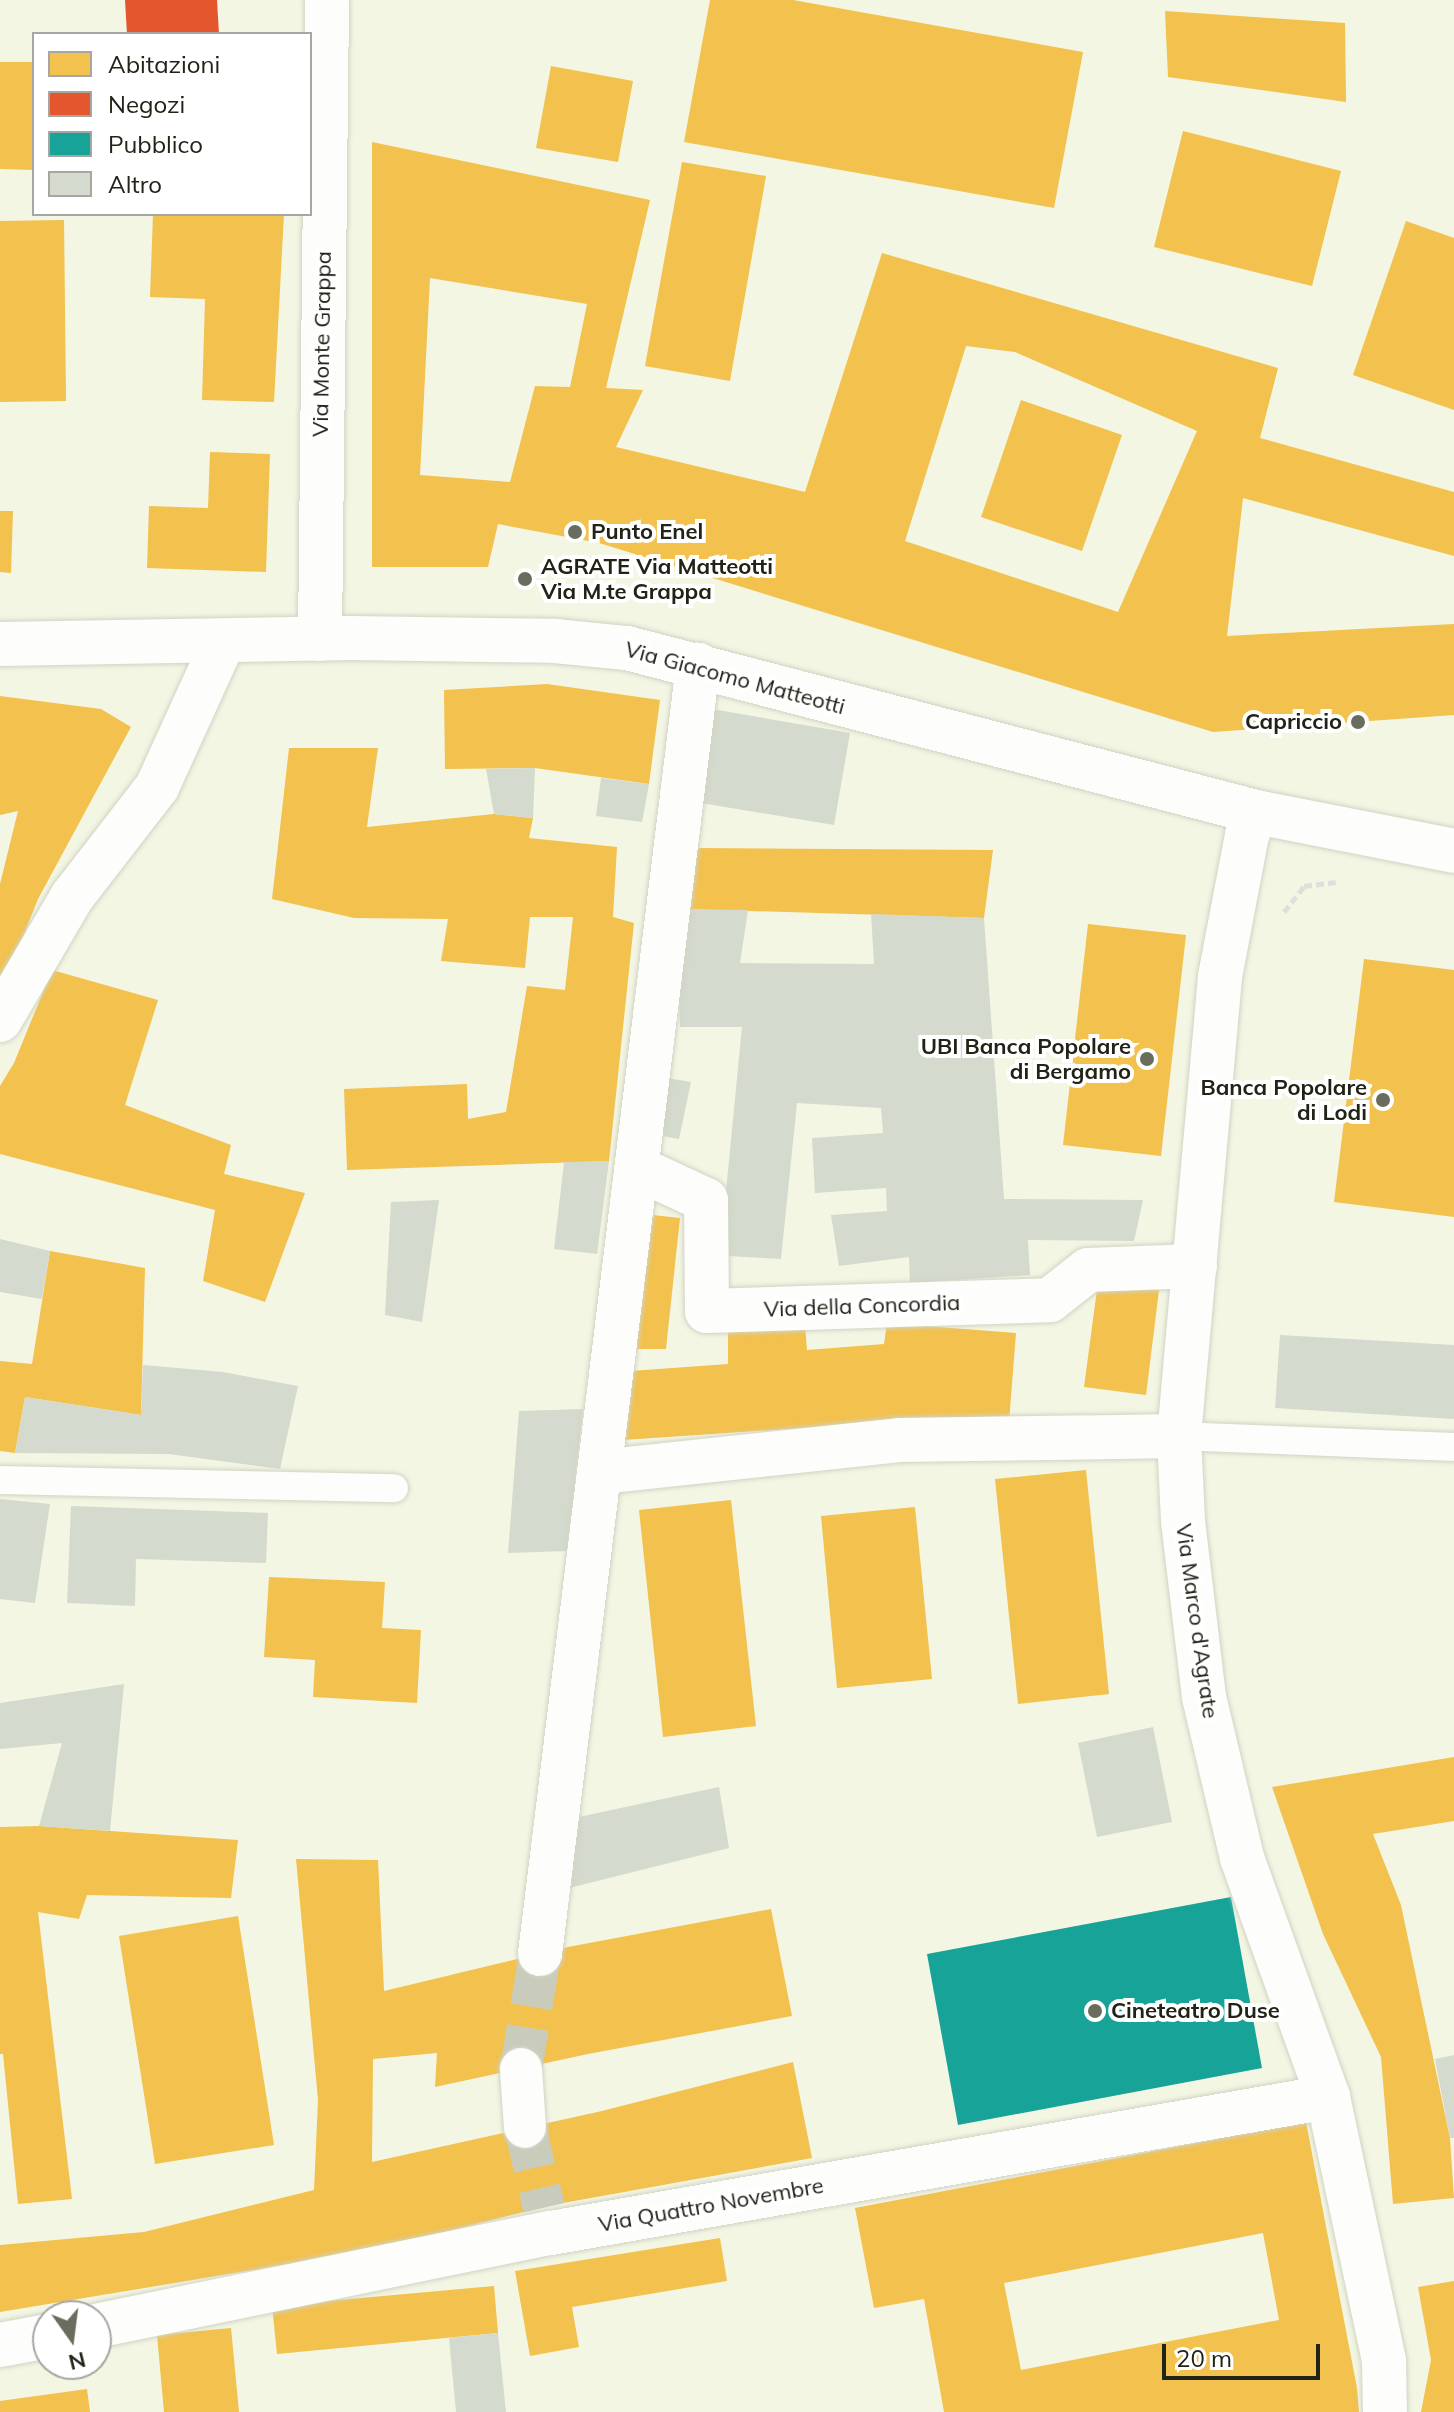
<!DOCTYPE html>
<html>
<head>
<meta charset="utf-8">
<style>
  body { margin:0 }
  #map { position:relative; width:1454px; height:2412px; overflow:hidden; background:#f3f6e3; font-family:Mulish,sans-serif }
  div>[style] { position:absolute }
  [style*='--x'] { left:calc(var(--x)*1px); top:calc(var(--y)*1px); width:calc(var(--w)*1px); rotate:calc(var(--a)*1deg) }
  .homes>* { inset:0; background:#f2c14e }
  .shops>* { inset:0; background:#e4572e }
  .public>* { inset:0; background:#17a398 }
  .building>* { inset:0; background:#d4dacd }
  .pedestrian-tunnel>* { height:42px; margin-top:-21px; transform-origin:0; background:repeating-linear-gradient(90deg,#c9ccba 0 42px,transparent 0 63px) }
  .path>* { height:5px; margin-top:-2.5px; transform-origin:0; background:repeating-linear-gradient(90deg,#dfe0da 0 8px,transparent 0 12px) }
  .roads { filter:drop-shadow(0 0 2px #d1d3c4) drop-shadow(0 0 2px #d1d3c4) }
  .service>* { height:28px; margin:-14px; padding:0 14px; transform-origin:14px; border-radius:14px; background:#fdfefb }
  .pedestrian>* { height:42px; margin:-21px; padding:0 21px; transform-origin:21px; border-radius:21px; background:#fdfefb }
  .minor>* { height:44px; margin:-22px; padding:0 22px; transform-origin:22px; border-radius:22px; background:#fdfefb }
  .tertiary>* { height:44px; margin:-22px; padding:0 22px; transform-origin:22px; border-radius:22px; background:#fdfefb }
  .dots>* { width:22px; height:22px; translate:-50% -50%; box-sizing:border-box; border:4px solid #fff; border-radius:50% }
  span { translate:-50% -50%; white-space:nowrap; text-align:center; line-height:1.15; -webkit-text-stroke:8px #fff; paint-order:stroke }
  .street-label { font-size:22px; color:#212316 }
  .poi-label { font-size:22px; color:#212316; font-weight:700 }
  .left { translate:0 -50%; text-align:left }
  .right { translate:-100% -50%; text-align:right }
  .legend { position:absolute; left:32px; top:32px; width:280px; height:184px; box-sizing:border-box; background:#fff; border:2px solid #a6a7a2; margin:0; padding:10px 14px; list-style:none; font-size:24px; color:#212316 }
  .legend li { display:flex; align-items:center; gap:16px; height:40px }
  .legend b { width:40px; border:2px solid #a6a7a2 }
  .north { position:absolute; left:32px; top:2300px; width:80px; height:80px; box-sizing:border-box; background:#fff; border:2px solid #a6a7a2; border-radius:50%; rotate:166deg; font-size:22px; font-weight:700; line-height:32px; text-align:center; color:#212316 }
  .north::after { content:''; display:block; margin:auto; width:28px; height:36px; background:#6a6d5e; clip-path:polygon(50% 0,100% 100%,50% 72%,0 100%) }
  .scale { position:absolute; left:1162px; top:2344px; width:158px; height:36px; box-sizing:border-box; border:4px solid #212316; border-top:0; padding-left:10px; font-size:24px; line-height:28px; white-space:nowrap; color:#212316; -webkit-text-stroke:6px #fff; paint-order:stroke }
</style>
</head>
<body>
<div id="map">
  <div class="homes">
    <div style="clip-path:polygon(710px 0,793px 0,1083px 52px,1054px 208px,684px 142px)"></div>
    <div style="clip-path:polygon(1165px 11px,1345px 23px,1346px 102px,1168px 77px)"></div>
    <div style="clip-path:polygon(0 62px,34px 62px,34px 170px,0 169px)"></div>
    <div style="clip-path:polygon(551px 66px,633px 81px,618px 162px,536px 148px)"></div>
    <div style="clip-path:polygon(1183px 131px,1341px 171px,1312px 286px,1154px 247px)"></div>
    <div style="clip-path:polygon(evenodd,372px 142px,650px 200px,606px 388px,643px 390px,616px 447px,805px 492px,882px 253px,1278px 368px,1260px 438px,1454px 492px,1454px 556px,1243px 498px,1227px 636px,1454px 624px,1454px 715px,1213px 732px,599px 543px,498px 524px,488px 567px,372px 567px,372px 142px,430px 278px,587px 304px,570px 387px,535px 386px,510px 482px,420px 475px,430px 278px,372px 142px,966px 346px,1015px 352px,1197px 431px,1118px 612px,905px 541px,966px 346px)"></div>
    <div style="clip-path:polygon(682px 162px,766px 176px,730px 381px,645px 366px)"></div>
    <div style="clip-path:polygon(153px 214px,284px 214px,274px 402px,202px 400px,205px 299px,150px 297px)"></div>
    <div style="clip-path:polygon(64px 220px,66px 401px,0 402px,0 221px)"></div>
    <div style="clip-path:polygon(1406px 221px,1454px 238px,1454px 410px,1353px 375px)"></div>
    <div style="clip-path:polygon(1021px 400px,1122px 435px,1082px 551px,981px 517px)"></div>
    <div style="clip-path:polygon(210px 452px,270px 454px,266px 572px,147px 568px,149px 506px,208px 508px)"></div>
    <div style="clip-path:polygon(0 511px,13px 511px,11px 573px,0 572px)"></div>
    <div style="clip-path:polygon(547px 684px,660px 700px,649px 784px,535px 768px,445px 769px,444px 690px)"></div>
    <div style="clip-path:polygon(0 696px,101px 709px,131px 727px,38px 899px,6px 980px,0 976px,0 884px,18px 811px,0 815px)"></div>
    <div style="clip-path:polygon(289px 748px,378px 748px,367px 827px,494px 814px,533px 818px,529px 838px,617px 847px,613px 917px,634px 923px,609px 1161px,347px 1170px,344px 1089px,467px 1084px,468px 1119px,506px 1112px,527px 986px,565px 990px,573px 917px,530px 917px,525px 968px,441px 961px,448px 919px,354px 918px,272px 899px)"></div>
    <div style="clip-path:polygon(697px 848px,993px 850px,984px 918px,683px 909px)"></div>
    <div style="clip-path:polygon(1088px 924px,1186px 935px,1161px 1156px,1063px 1145px)"></div>
    <div style="clip-path:polygon(1364px 959px,1454px 970px,1454px 1217px,1334px 1202px)"></div>
    <div style="clip-path:polygon(52px 970px,158px 1000px,125px 1105px,231px 1145px,224px 1174px,305px 1193px,265px 1302px,203px 1281px,215px 1210px,0 1154px,0 1086px,14px 1063px)"></div>
    <div style="clip-path:polygon(644px 1214px,680px 1218px,666px 1349px,625px 1349px)"></div>
    <div style="clip-path:polygon(50px 1251px,145px 1268px,141px 1415px,25px 1397px,15px 1453px,0 1451px,0 1361px,32px 1364px)"></div>
    <div style="clip-path:polygon(1098px 1282px,1159px 1290px,1146px 1395px,1084px 1387px)"></div>
    <div style="clip-path:polygon(887px 1323px,1016px 1333px,1009px 1422px,890px 1422px,623px 1440px,617px 1372px,728px 1364px,728px 1330px,805px 1325px,807px 1350px,884px 1344px)"></div>
    <div style="clip-path:polygon(1086px 1470px,1109px 1694px,1018px 1704px,995px 1479px)"></div>
    <div style="clip-path:polygon(731px 1500px,756px 1726px,663px 1737px,639px 1510px)"></div>
    <div style="clip-path:polygon(915px 1507px,932px 1679px,837px 1688px,821px 1516px)"></div>
    <div style="clip-path:polygon(269px 1577px,385px 1582px,382px 1628px,421px 1630px,417px 1703px,313px 1697px,315px 1660px,264px 1657px)"></div>
    <div style="clip-path:polygon(1454px 1757px,1454px 1821px,1373px 1834px,1401px 1905px,1450px 2138px,1454px 2198px,1393px 2204px,1381px 2057px,1323px 1934px,1272px 1787px)"></div>
    <div style="clip-path:polygon(39px 1826px,238px 1840px,231px 1898px,87px 1895px,79px 1919px,38px 1912px,72px 2199px,18px 2204px,3px 2054px,0 2054px,0 1827px)"></div>
    <div style="clip-path:polygon(296px 1859px,378px 1860px,384px 1991px,568px 1947px,771px 1909px,792px 2016px,588px 2054px,435px 2087px,437px 2053px,373px 2059px,372px 2162px,602px 2111px,793px 2062px,812px 2158px,552px 2205px,373px 2250px,0 2312px,0 2245px,144px 2232px,314px 2190px,318px 2100px)"></div>
    <div style="clip-path:polygon(238px 1916px,274px 2145px,155px 2164px,119px 1936px)"></div>
    <div style="clip-path:polygon(evenodd,1306px 2122px,1357px 2388px,1359px 2412px,944px 2412px,924px 2299px,874px 2308px,855px 2208px,1306px 2122px,1263px 2233px,1279px 2320px,1021px 2370px,1004px 2283px,1263px 2233px)"></div>
    <div style="clip-path:polygon(720px 2238px,727px 2281px,572px 2307px,579px 2347px,530px 2356px,515px 2271px)"></div>
    <div style="clip-path:polygon(1454px 2281px,1454px 2412px,1421px 2412px,1431px 2360px,1418px 2287px)"></div>
    <div style="clip-path:polygon(494px 2286px,498px 2333px,277px 2354px,272px 2306px)"></div>
    <div style="clip-path:polygon(231px 2328px,239px 2412px,164px 2412px,157px 2335px)"></div>
    <div style="clip-path:polygon(87px 2389px,90px 2412px,0 2412px,0 2401px)"></div>
  </div>
  <div class="shops">
    <div style="clip-path:polygon(125px 0,217px 0,219px 34px,127px 34px)"></div>
  </div>
  <div class="public">
    <div style="clip-path:polygon(1231px 1897px,1262px 2068px,958px 2125px,927px 1954px)"></div>
  </div>
  <div class="building">
    <div style="clip-path:polygon(712px 709px,850px 733px,834px 825px,695px 802px)"></div>
    <div style="clip-path:polygon(535px 768px,533px 818px,494px 814px,486px 769px)"></div>
    <div style="clip-path:polygon(601px 778px,649px 784px,642px 822px,596px 816px)"></div>
    <div style="clip-path:polygon(683px 909px,748px 910px,740px 963px,874px 964px,871px 914px,984px 918px,1004px 1199px,1143px 1200px,1134px 1241px,1028px 1240px,1030px 1275px,910px 1283px,909px 1257px,839px 1266px,831px 1215px,887px 1211px,886px 1188px,815px 1193px,812px 1138px,883px 1133px,881px 1108px,797px 1103px,781px 1259px,729px 1256px,726px 1191px,742px 1027px,680px 1027px,678px 963px)"></div>
    <div style="clip-path:polygon(662px 1077px,691px 1082px,679px 1139px,651px 1134px)"></div>
    <div style="clip-path:polygon(609px 1161px,597px 1254px,554px 1249px,564px 1162px)"></div>
    <div style="clip-path:polygon(439px 1200px,422px 1322px,385px 1315px,391px 1202px)"></div>
    <div style="clip-path:polygon(0 1239px,50px 1251px,42px 1299px,0 1292px)"></div>
    <div style="clip-path:polygon(1280px 1335px,1454px 1345px,1454px 1419px,1275px 1408px)"></div>
    <div style="clip-path:polygon(143px 1365px,223px 1372px,298px 1386px,280px 1469px,169px 1454px,15px 1453px,25px 1397px,141px 1415px)"></div>
    <div style="clip-path:polygon(583px 1409px,567px 1551px,508px 1553px,519px 1411px)"></div>
    <div style="clip-path:polygon(0 1499px,50px 1504px,35px 1603px,0 1599px)"></div>
    <div style="clip-path:polygon(71px 1506px,268px 1513px,266px 1563px,136px 1559px,135px 1606px,67px 1603px)"></div>
    <div style="clip-path:polygon(124px 1684px,110px 1831px,39px 1826px,62px 1743px,0 1749px,0 1703px)"></div>
    <div style="clip-path:polygon(1153px 1727px,1172px 1822px,1097px 1837px,1078px 1743px)"></div>
    <div style="clip-path:polygon(719px 1787px,729px 1848px,557px 1891px,560px 1821px)"></div>
    <div style="clip-path:polygon(1454px 2055px,1454px 2138px,1450px 2138px,1435px 2059px)"></div>
    <div style="clip-path:polygon(498px 2333px,506px 2412px,456px 2412px,449px 2338px)"></div>
  </div>
  <div class="pedestrian-tunnel">
    <div style="--x:521;--y:2069;--w:117;--a:-80.6"></div>
    <div style="--x:525;--y:2127;--w:83;--a:76.8"></div>
  </div>
  <div class="path">
    <div style="--x:1284;--y:912;--w:33;--a:-52"></div>
    <div style="--x:1304;--y:886;--w:32;--a:-7"></div>
  </div>
  <div class="roads">
    <div class="service">
      <div style="--x:1179;--y:1436;--w:274;--a:2.3"></div>
      <div style="--x:0;--y:1480;--w:394;--a:1.2"></div>
    </div>
    <div class="pedestrian">
      <div style="--x:521;--y:2069;--w:58;--a:86.1"></div>
    </div>
    <div class="minor">
      <div style="--x:1256;--y:812;--w:25;--a:111"></div>
      <div style="--x:1247;--y:835;--w:145;--a:100.8"></div>
      <div style="--x:1220;--y:977;--w:461;--a:95.1"></div>
      <div style="--x:1179;--y:1436;--w:85;--a:87.3"></div>
      <div style="--x:1183;--y:1521;--w:177;--a:83.2"></div>
      <div style="--x:1204;--y:1697;--w:165;--a:76.7"></div>
      <div style="--x:1242;--y:1858;--w:254;--a:70.2"></div>
      <div style="--x:1328;--y:2097;--w:270;--a:78"></div>
      <div style="--x:1384;--y:2361;--w:51;--a:88.9"></div>
      <div style="--x:0;--y:1020;--w:143;--a:-59.7"></div>
      <div style="--x:72;--y:897;--w:139;--a:-52.3"></div>
      <div style="--x:157;--y:787;--w:159;--a:-65.5"></div>
      <div style="--x:637;--y:1168;--w:76;--a:24.9"></div>
      <div style="--x:706;--y:1200;--w:111;--a:89.5"></div>
      <div style="--x:707;--y:1311;--w:343;--a:-1.8"></div>
      <div style="--x:1050;--y:1300;--w:48;--a:-38.3"></div>
      <div style="--x:1088;--y:1270;--w:107;--a:-2.1"></div>
      <div style="--x:600;--y:1472;--w:301;--a:-6.1"></div>
      <div style="--x:899;--y:1440;--w:280;--a:-0.8"></div>
      <div style="--x:540;--y:1954;--w:1299;--a:-83.01"></div>
      <div style="--x:96;--y:2326;--w:464;--a:-11.6"></div>
      <div style="--x:551;--y:2233;--w:789;--a:-9.93"></div>
      <div style="--x:0;--y:2345;--w:49;--a:-10.6"></div>
    </div>
    <div class="tertiary">
      <div style="--x:320;--y:639;--w:639;--a:-89.37"></div>
      <div style="--x:0;--y:644;--w:350;--a:-1"></div>
      <div style="--x:350;--y:638;--w:205;--a:0.8"></div>
      <div style="--x:555;--y:641;--w:72;--a:5.6"></div>
      <div style="--x:627;--y:648;--w:650;--a:14.61"></div>
      <div style="--x:1256;--y:812;--w:202;--a:11.1"></div>
    </div>
  </div>
  <div class="dots">
    <div style="left:575px;top:532px;background:#6a6d5e"></div>
    <div style="left:525px;top:579px;background:#6a6d5e"></div>
    <div style="left:1358px;top:722px;background:#6a6d5e"></div>
    <div style="left:1147px;top:1059px;background:#6a6d5e"></div>
    <div style="left:1383px;top:1100px;background:#6a6d5e"></div>
    <div style="left:1095px;top:2011px;background:#6a6d5e"></div>
  </div>
  <div class="street-label">
    <span style="left:322px;top:344px;rotate:-89deg">Via Monte Grappa</span>
    <span style="left:735px;top:678px;rotate:15deg">Via Giacomo Matteotti</span>
    <span style="left:862px;top:1306px;rotate:-2deg">Via della Concordia</span>
    <span style="left:1197px;top:1621px;rotate:82deg">Via Marco d'Agrate</span>
    <span style="left:711px;top:2205px;rotate:-10deg">Via Quattro Novembre</span>
  </div>
  <div class="poi-label">
    <span class="left" style="left:591px;top:532px">Punto Enel</span>
    <span class="left" style="left:541px;top:579px">AGRATE Via Matteotti<br>Via M.te Grappa</span>
    <span class="right" style="left:1342px;top:722px">Capriccio</span>
    <span class="right" style="left:1131px;top:1059px">UBI Banca Popolare<br>di Bergamo</span>
    <span class="right" style="left:1367px;top:1100px">Banca Popolare<br>di Lodi</span>
    <span class="left" style="left:1111px;top:2011px">Cineteatro Duse</span>
  </div>
  <ul class="legend">
  <li><b style="height:22px;background:#f2c14e"></b>Abitazioni</li>
  <li><b style="height:22px;background:#e4572e"></b>Negozi</li>
  <li><b style="height:22px;background:#17a398"></b>Pubblico</li>
  <li><b style="height:22px;background:#d4dacd"></b>Altro</li>
  </ul>
  <div class="north">N</div>
  <div class="scale">20 m</div>
</div>
</body>
</html>
